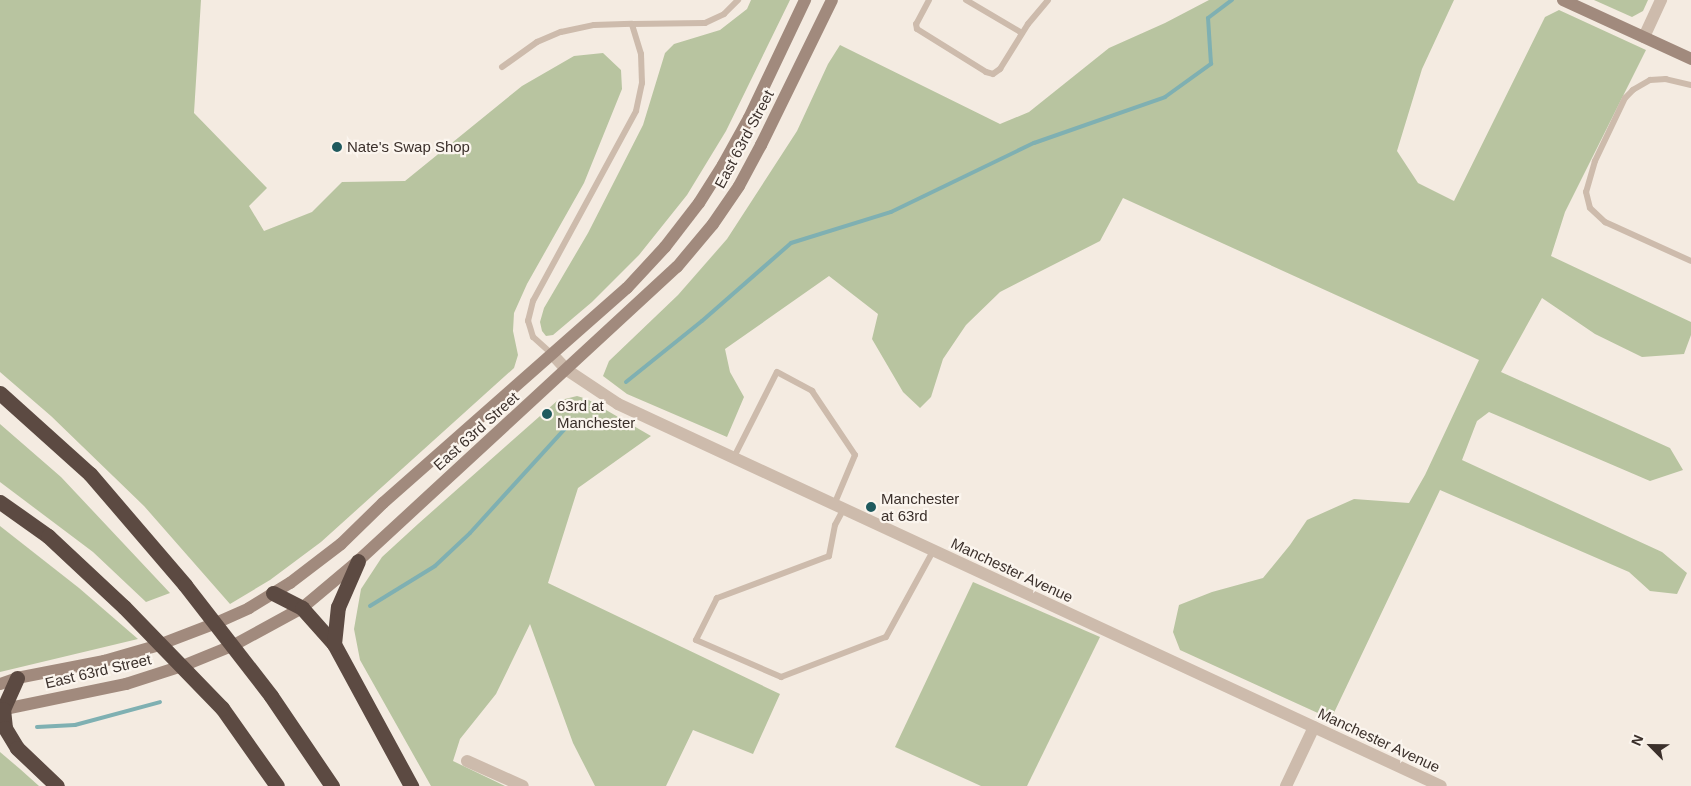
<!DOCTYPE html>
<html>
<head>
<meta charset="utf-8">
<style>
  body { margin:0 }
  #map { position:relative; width:1691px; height:786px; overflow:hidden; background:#f4ebe1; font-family:Arial,sans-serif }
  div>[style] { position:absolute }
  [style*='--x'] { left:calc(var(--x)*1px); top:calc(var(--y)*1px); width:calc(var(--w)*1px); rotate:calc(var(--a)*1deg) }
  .green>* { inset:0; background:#b8c4a0 }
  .stream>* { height:4px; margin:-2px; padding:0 2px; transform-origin:2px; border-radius:2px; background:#7fb0b2 }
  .lane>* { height:6px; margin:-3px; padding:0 3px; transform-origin:3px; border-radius:3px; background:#cdbbac }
  .street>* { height:12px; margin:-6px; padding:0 6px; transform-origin:6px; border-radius:6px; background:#cdbbac }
  .secondary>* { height:12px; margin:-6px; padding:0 6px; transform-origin:6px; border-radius:6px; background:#a18a7d }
  .highway>* { height:15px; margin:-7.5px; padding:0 7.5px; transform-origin:7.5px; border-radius:7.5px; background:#5c4a42 }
  .highway-bridge>* { height:15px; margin:-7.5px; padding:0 7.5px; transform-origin:7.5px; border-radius:7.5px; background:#5c4a42 }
  .dots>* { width:14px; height:14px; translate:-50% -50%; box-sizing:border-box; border:2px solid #fbf5ee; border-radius:50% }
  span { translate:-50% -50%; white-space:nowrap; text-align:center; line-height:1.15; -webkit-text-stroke:4.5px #fbf5ee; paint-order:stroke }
  .street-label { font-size:15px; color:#3b302b }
  .poi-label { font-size:15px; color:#3b302b }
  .left { translate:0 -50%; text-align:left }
  .north { position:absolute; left:1626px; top:721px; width:50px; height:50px; -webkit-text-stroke:4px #fbf5ee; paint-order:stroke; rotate:293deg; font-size:14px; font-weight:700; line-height:20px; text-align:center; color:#3b302b }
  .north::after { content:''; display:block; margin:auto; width:18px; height:22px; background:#3b302b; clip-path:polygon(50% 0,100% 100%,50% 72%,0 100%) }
</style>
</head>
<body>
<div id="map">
  <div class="green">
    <div style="clip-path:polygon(0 0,201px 0,194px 113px,267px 188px,249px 206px,264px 231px,312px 212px,342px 182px,405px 181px,522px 86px,574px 56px,603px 53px,621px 70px,622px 89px,584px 183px,527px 284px,514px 313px,513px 331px,518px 355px,514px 368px,321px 542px,270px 580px,230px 604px,144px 506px,51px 416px,0 372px)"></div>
    <div style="clip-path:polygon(751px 0,790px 0,726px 131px,687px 195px,639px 255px,592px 302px,553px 335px,546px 336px,542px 331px,540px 322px,544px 308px,588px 233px,643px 125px,665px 53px,674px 44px,720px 30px,747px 9px)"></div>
    <div style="clip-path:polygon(1209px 0,1454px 0,1422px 69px,1397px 151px,1418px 183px,1454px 201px,1545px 17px,1559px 10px,1646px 50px,1565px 212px,1551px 256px,1691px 322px,1691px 335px,1684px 354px,1642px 357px,1595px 334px,1542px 298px,1501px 372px,1670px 448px,1683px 470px,1650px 481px,1489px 412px,1477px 421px,1462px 460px,1662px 552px,1687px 573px,1677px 594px,1650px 591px,1629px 572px,1440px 490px,1331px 719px,1180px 650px,1173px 632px,1179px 605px,1212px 592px,1263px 578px,1290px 545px,1307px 520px,1354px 499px,1409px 503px,1425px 475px,1479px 360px,1123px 198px,1100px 241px,1000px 292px,966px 325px,943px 359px,931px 397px,920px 408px,903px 392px,872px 339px,878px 314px,829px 276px,725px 349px,730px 372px,744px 397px,727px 437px,627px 394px,603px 376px,609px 361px,678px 295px,727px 239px,797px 131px,828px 64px,840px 45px,1000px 124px,1029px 112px,1109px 48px,1165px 23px)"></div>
    <div style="clip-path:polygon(1594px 0,1648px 0,1643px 11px,1632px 17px)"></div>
    <div style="clip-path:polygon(577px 396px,587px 399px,651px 436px,578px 488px,548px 583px,780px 694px,753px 754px,693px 730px,666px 786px,595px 786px,573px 743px,530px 624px,496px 694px,460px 739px,453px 761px,505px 786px,431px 786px,360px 660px,354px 629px,361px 589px,382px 557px,418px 524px,557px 401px)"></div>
    <div style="clip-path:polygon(0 424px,61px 477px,170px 593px,146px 602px,93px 552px,0 482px)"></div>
    <div style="clip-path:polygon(0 526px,79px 588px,138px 639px,0 672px)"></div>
    <div style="clip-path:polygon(973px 582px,1100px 637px,1027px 786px,981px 786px,895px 747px)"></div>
    <div style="clip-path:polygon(0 752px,20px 769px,39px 786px,0 786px)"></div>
  </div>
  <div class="stream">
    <div style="--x:626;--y:382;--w:97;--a:-38.8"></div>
    <div style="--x:702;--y:321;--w:118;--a:-41.2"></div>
    <div style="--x:791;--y:243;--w:105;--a:-17.2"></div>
    <div style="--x:891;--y:212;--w:159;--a:-25.8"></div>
    <div style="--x:1034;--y:143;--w:139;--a:-19.3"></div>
    <div style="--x:1165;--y:97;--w:57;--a:-35.7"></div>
    <div style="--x:1211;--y:64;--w:46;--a:-93.7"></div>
    <div style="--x:1208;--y:18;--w:30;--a:-37"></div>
    <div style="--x:370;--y:606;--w:76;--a:-31.6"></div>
    <div style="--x:435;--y:566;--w:48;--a:-43.3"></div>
    <div style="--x:470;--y:533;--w:150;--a:-47.7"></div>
    <div style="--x:37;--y:727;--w:38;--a:-3"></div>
    <div style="--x:75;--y:725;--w:88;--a:-15.1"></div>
  </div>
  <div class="lane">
    <div style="--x:929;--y:0;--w:27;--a:118"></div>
    <div style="--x:916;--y:24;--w:5;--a:79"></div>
    <div style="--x:917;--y:29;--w:81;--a:31.9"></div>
    <div style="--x:986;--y:72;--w:7;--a:16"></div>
    <div style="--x:993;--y:74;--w:9;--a:-36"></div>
    <div style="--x:1000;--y:69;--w:53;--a:-58.1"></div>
    <div style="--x:1028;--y:24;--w:31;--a:-50"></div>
    <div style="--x:966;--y:0;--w:65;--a:30.5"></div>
    <div style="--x:502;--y:67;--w:43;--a:-35.5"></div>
    <div style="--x:537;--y:42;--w:26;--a:-23"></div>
    <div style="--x:561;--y:32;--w:34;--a:-12"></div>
    <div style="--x:594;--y:25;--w:38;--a:-2"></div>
    <div style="--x:1691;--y:85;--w:26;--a:-167"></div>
    <div style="--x:1666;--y:79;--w:16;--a:176"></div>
    <div style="--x:1650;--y:80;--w:20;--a:150"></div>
    <div style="--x:1633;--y:90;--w:11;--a:135"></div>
    <div style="--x:1625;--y:98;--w:70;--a:115.5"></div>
    <div style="--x:1595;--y:161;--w:32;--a:106"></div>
    <div style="--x:1586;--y:192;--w:16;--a:76"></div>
    <div style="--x:1590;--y:208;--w:21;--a:43"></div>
    <div style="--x:1605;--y:222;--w:94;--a:24.4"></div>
    <div style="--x:552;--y:354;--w:25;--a:-138"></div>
    <div style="--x:533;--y:337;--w:17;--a:-107"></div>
    <div style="--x:528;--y:321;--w:21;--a:-76"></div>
    <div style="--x:533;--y:301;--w:216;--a:-61.5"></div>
    <div style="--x:636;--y:111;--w:29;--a:-78"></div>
    <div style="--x:642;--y:83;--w:29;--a:-92"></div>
    <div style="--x:641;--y:54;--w:31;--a:-107"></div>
    <div style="--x:632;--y:24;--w:73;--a:-0.8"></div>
    <div style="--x:705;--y:23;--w:21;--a:-25"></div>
    <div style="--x:724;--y:14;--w:20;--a:-45"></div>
    <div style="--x:733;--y:459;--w:97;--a:-63.2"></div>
    <div style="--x:777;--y:372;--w:40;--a:28"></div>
    <div style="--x:812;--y:391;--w:77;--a:56.1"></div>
    <div style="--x:855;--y:455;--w:54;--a:112.8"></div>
    <div style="--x:843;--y:510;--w:17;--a:118"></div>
    <div style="--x:835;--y:525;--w:32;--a:101"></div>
    <div style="--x:829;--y:556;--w:120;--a:159.4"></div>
    <div style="--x:717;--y:598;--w:47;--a:116.6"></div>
    <div style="--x:696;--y:640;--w:93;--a:23.5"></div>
    <div style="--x:781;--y:677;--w:112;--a:-20.9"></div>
    <div style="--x:886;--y:637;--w:98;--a:-61.3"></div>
  </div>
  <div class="street">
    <div style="--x:1644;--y:37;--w:41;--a:-65.3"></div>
    <div style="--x:552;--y:354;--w:22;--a:47"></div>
    <div style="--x:567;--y:370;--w:61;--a:33.7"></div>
    <div style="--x:618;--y:404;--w:907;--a:24.9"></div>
    <div style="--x:467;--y:761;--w:61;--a:24.1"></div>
    <div style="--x:1286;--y:786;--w:65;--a:-64.6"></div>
  </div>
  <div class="secondary">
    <div style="--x:1563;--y:0;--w:141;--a:24.7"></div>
    <div style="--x:0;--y:684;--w:18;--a:-19"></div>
    <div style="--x:17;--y:678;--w:89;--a:-11.1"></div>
    <div style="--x:104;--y:661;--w:54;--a:-16.1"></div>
    <div style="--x:156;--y:646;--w:64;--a:-21"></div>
    <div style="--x:216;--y:623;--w:36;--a:-24"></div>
    <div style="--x:249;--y:608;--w:48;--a:-31.4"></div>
    <div style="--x:290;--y:583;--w:64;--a:-37.4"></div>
    <div style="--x:341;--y:544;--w:59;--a:-44.3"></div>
    <div style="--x:383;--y:503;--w:325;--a:-41.4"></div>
    <div style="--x:627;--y:288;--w:56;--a:-47.2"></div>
    <div style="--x:665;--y:247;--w:56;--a:-52.3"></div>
    <div style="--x:699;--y:203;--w:45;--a:-57.7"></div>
    <div style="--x:723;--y:165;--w:54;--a:-61"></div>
    <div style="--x:749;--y:118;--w:131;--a:-64.6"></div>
    <div style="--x:0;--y:710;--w:129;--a:-11.7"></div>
    <div style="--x:126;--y:684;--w:62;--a:-17.9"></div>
    <div style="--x:185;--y:665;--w:53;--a:-22.2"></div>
    <div style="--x:234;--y:645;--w:77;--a:-28.6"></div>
    <div style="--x:302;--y:608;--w:73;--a:-40"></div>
    <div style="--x:358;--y:561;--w:434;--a:-42.7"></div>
    <div style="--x:677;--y:267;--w:56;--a:-50.1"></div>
    <div style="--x:713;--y:224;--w:46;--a:-55.6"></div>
    <div style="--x:739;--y:186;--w:47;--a:-61.8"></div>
    <div style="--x:761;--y:145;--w:161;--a:-63.9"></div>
  </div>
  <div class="highway">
    <div style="--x:0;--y:393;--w:121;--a:42"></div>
    <div style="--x:90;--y:474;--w:146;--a:49.4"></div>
    <div style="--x:0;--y:502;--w:59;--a:35.3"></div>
    <div style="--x:48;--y:536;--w:104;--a:43.1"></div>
    <div style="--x:273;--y:593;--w:33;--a:27"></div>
    <div style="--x:302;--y:608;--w:48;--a:48.4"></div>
    <div style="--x:334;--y:644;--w:162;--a:61.5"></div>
    <div style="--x:334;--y:644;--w:37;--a:-84"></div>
    <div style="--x:338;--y:607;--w:50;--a:-66.5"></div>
    <div style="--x:17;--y:678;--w:34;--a:114"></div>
    <div style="--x:3;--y:709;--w:19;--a:84"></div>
    <div style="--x:5;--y:728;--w:23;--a:59"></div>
    <div style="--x:17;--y:748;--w:55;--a:43.5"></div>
    <div style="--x:271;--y:696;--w:109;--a:55.9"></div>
    <div style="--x:222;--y:708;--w:95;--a:54.8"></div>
  </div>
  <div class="highway-bridge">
    <div style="--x:185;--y:585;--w:140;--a:52.2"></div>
    <div style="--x:124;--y:607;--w:141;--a:45.9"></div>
  </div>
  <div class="dots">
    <div style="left:337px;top:147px;background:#1f5a5e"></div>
    <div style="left:547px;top:414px;background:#1f5a5e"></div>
    <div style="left:871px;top:507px;background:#1f5a5e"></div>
  </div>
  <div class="street-label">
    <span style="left:744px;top:139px;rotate:-62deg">East 63rd Street</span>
    <span style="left:476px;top:431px;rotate:-42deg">East 63rd Street</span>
    <span style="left:1012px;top:570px;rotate:25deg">Manchester Avenue</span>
    <span style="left:98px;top:671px;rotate:-13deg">East 63rd Street</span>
    <span style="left:1379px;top:740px;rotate:25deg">Manchester Avenue</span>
  </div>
  <div class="poi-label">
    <span class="left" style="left:347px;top:147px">Nate's Swap Shop</span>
    <span class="left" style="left:557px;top:414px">63rd at<br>Manchester</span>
    <span class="left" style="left:881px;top:507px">Manchester<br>at 63rd</span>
  </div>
  <div class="north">N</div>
</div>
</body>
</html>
